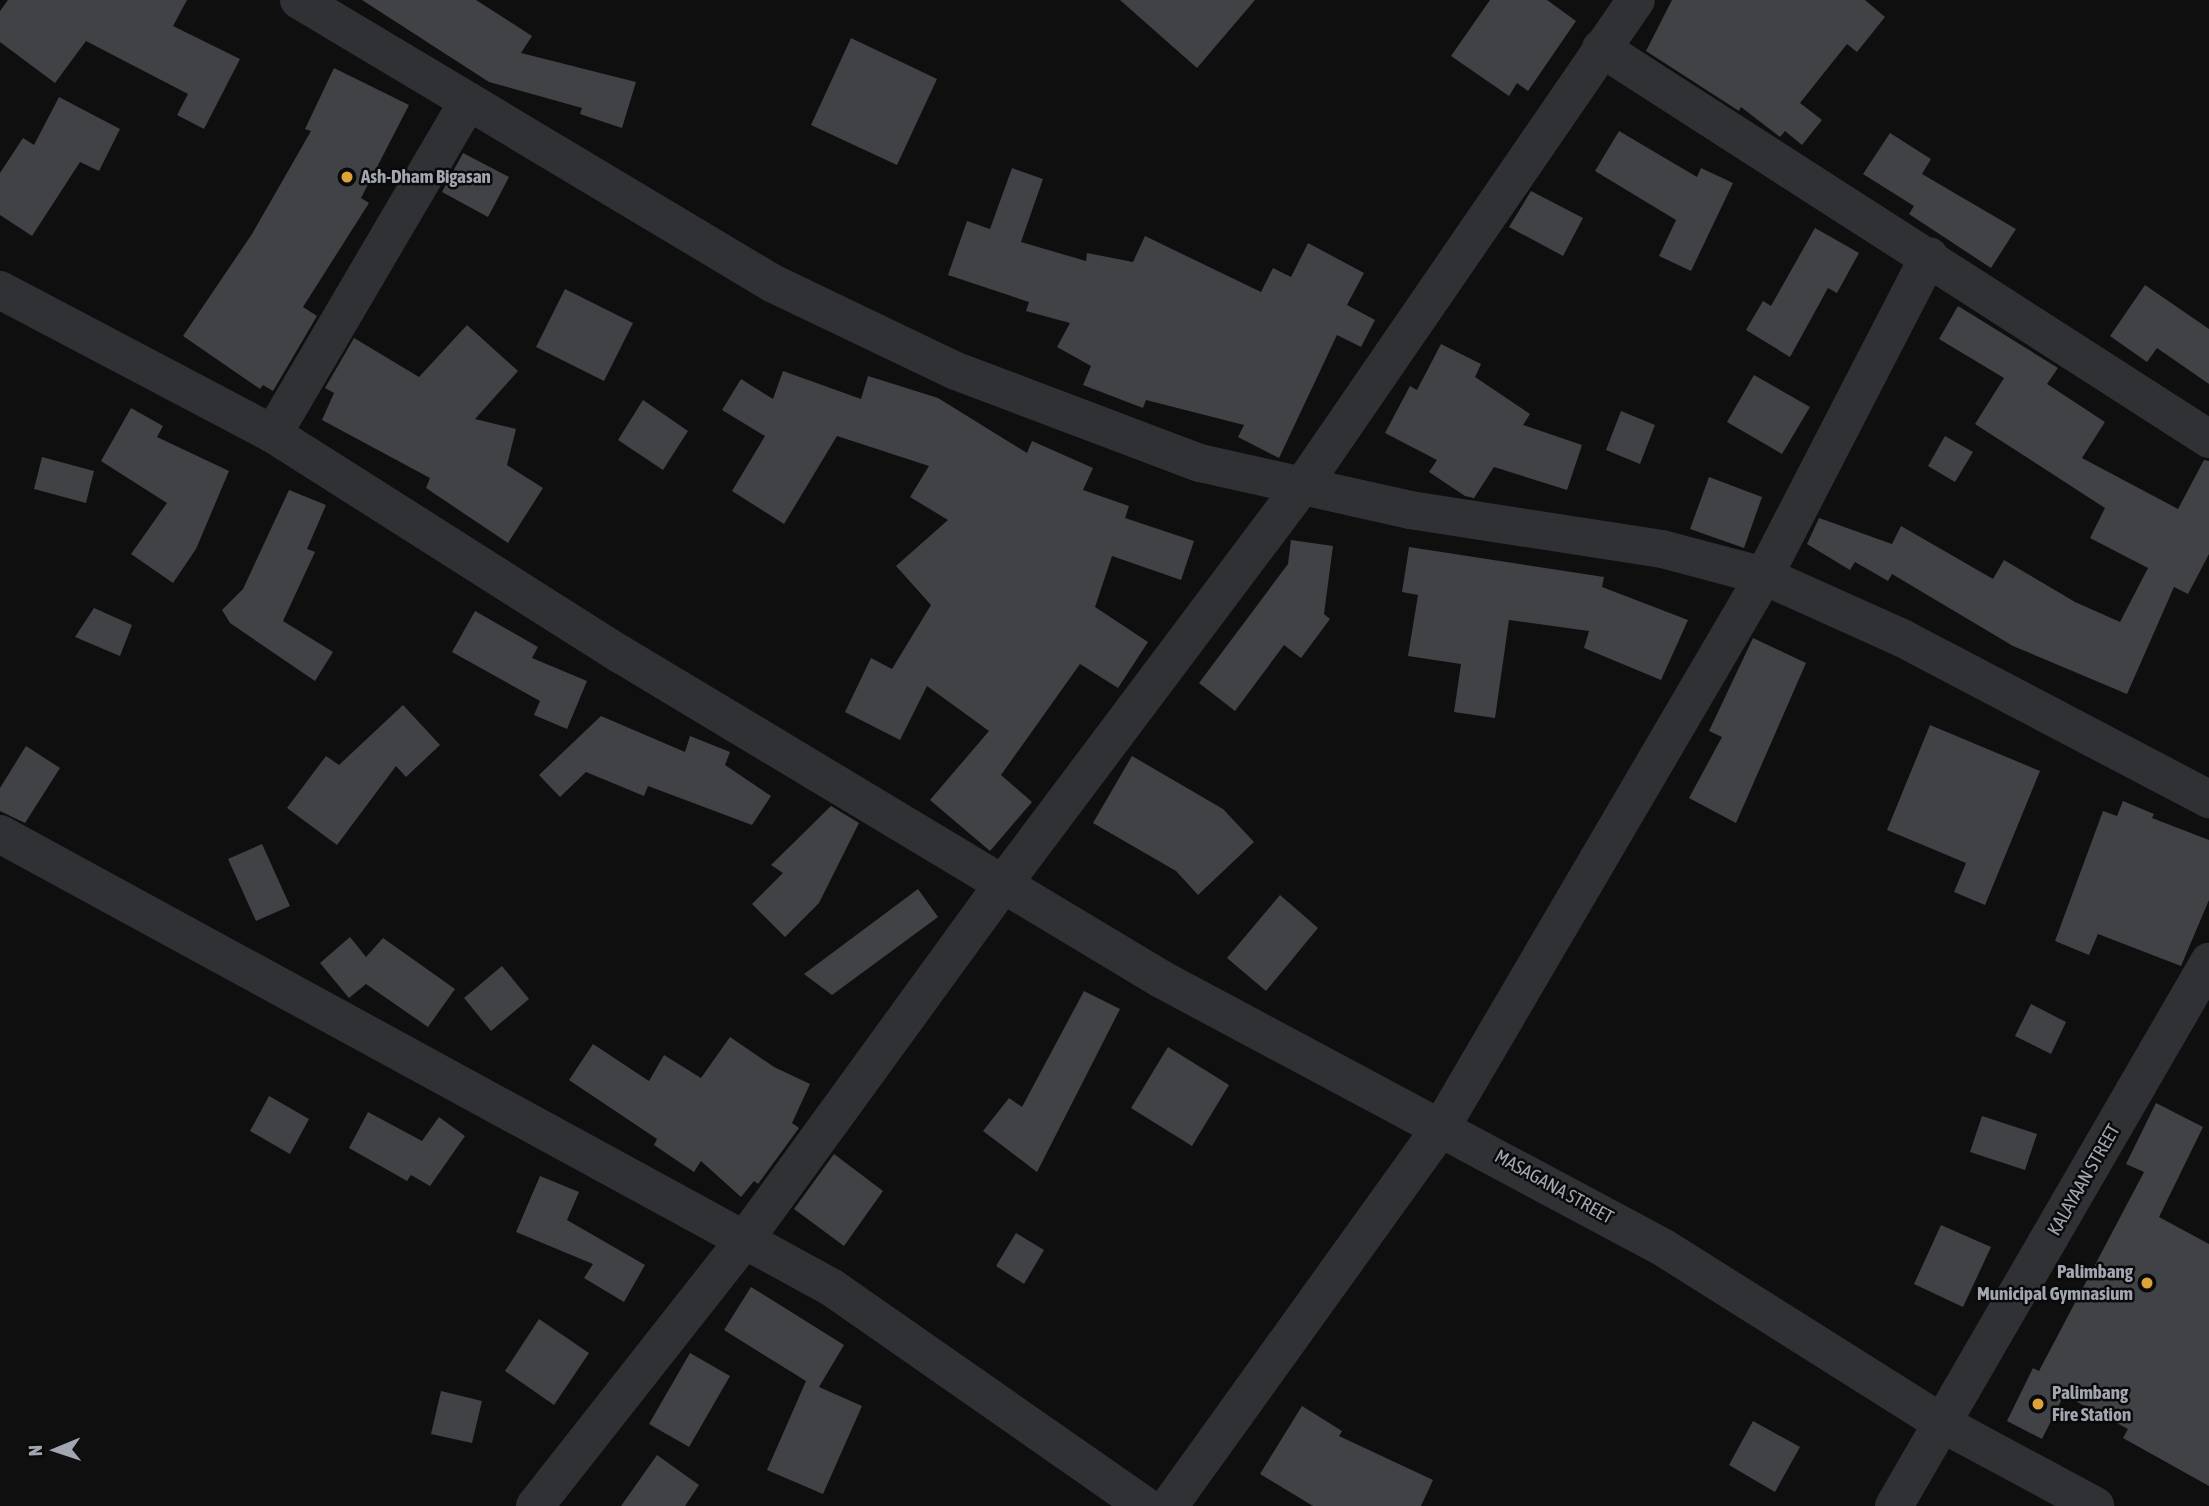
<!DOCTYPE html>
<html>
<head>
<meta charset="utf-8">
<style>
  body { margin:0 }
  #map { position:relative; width:2209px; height:1506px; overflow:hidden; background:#0f0f10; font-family:"Asap Condensed",sans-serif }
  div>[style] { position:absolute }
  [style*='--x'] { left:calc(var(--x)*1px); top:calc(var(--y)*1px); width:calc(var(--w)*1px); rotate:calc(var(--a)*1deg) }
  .building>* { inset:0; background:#404246 }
  .minor>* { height:38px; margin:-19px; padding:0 19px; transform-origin:19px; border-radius:19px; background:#303135 }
  .dots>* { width:19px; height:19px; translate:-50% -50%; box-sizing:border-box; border:4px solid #0a0a0b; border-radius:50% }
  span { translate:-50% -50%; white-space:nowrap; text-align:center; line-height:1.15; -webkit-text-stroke:5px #0a0a0b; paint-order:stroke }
  .poi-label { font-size:19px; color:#a1a6b0; font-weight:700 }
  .left { translate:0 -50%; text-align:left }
  .right { translate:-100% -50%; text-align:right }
  .street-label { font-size:19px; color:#a1a6b0 }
  .north { position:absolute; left:21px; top:1415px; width:70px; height:70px; -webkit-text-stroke:5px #0a0a0b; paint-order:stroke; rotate:268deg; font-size:19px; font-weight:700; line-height:28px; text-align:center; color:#a1a6b0 }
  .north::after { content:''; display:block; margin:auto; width:24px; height:32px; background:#a1a6b0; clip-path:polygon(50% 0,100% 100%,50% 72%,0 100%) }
</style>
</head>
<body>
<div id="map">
  <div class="building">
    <div style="clip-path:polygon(8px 0,187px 0,173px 26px,240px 59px,204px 129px,177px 115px,188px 94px,86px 41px,55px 83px,0 42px,0 11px)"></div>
    <div style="clip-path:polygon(362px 0,476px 0,532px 36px,521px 53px,636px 82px,622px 128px,580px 114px,582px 108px,489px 82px)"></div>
    <div style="clip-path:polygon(1120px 0,1255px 0,1197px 68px)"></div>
    <div style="clip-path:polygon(1490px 0,1547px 0,1576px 21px,1528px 91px,1517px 83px,1509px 96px,1451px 56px)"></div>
    <div style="clip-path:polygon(1672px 0,1865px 0,1885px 17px,1857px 52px,1847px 44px,1800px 103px,1822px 120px,1802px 145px,1785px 131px,1780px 137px,1741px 107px,1739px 111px,1646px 51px)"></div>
    <div style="clip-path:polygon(851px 38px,937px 79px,897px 165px,811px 125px)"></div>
    <div style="clip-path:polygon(334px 68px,409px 105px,361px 198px,369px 203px,303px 307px,317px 316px,273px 391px,263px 385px,260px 389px,183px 336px,252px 234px,311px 131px,305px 129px)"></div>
    <div style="clip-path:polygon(59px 97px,120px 129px,99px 171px,80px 162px,32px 236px,0 215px,0 173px,23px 138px,34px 145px)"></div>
    <div style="clip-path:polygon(1619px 131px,1697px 177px,1701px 168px,1733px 183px,1691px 271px,1659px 256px,1676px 220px,1595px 171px)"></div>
    <div style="clip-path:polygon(1890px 133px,1931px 159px,1922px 174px,2016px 229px,1991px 268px,1909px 214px,1914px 206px,1863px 174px)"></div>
    <div style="clip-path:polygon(463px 153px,509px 177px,488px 217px,442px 192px)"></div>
    <div style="clip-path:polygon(1012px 168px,1043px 179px,1021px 242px,1086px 261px,1087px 253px,1133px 262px,1145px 236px,1261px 292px,1273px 268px,1291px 277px,1308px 243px,1364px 273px,1347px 305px,1375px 320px,1361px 347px,1337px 335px,1279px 458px,1238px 437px,1244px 425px,1146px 400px,1143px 408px,1083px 385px,1091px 366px,1057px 347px,1070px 323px,1026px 311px,1029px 302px,948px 275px,967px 221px,990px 229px)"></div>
    <div style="clip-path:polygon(1531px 191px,1583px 218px,1563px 256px,1509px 227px)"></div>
    <div style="clip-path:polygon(1815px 228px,1859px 253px,1837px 293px,1828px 288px,1790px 357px,1746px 330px,1763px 301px,1771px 306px)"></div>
    <div style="clip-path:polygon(2145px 285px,2209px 329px,2209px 384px,2157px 348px,2147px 362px,2110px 336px)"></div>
    <div style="clip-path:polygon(565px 289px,633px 323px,604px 381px,536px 347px)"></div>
    <div style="clip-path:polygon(1958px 306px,2058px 368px,2047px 384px,2105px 422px,2082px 458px,2178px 509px,2204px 460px,2209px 461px,2209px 554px,2188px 594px,2174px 587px,2127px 694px,2013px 646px,1892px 574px,1888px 581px,1855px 562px,1850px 570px,1807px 544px,1819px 518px,1892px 544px,1901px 526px,1993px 579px,2004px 560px,2075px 602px,2120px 622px,2148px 568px,2090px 538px,2105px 508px,1975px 424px,2004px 378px,1939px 339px)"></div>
    <div style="clip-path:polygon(467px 325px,518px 371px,475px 419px,516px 429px,507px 465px,543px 488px,508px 543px,426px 488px,430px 478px,322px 420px,334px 393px,325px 388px,354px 338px,419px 377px)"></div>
    <div style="clip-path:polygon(1441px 344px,1481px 364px,1475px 377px,1530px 414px,1523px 425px,1582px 445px,1567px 490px,1494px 467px,1474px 498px,1465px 496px,1429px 472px,1437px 460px,1385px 433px,1410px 386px,1417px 390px)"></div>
    <div style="clip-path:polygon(783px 371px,861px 399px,868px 376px,938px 398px,1027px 453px,1032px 441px,1093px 468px,1083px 490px,1129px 506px,1125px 518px,1194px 541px,1181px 580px,1112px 556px,1095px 607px,1148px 642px,1118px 688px,1080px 664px,1001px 775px,1032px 802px,990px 851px,930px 800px,989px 731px,927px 686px,900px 740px,845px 712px,871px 658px,892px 669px,931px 605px,896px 566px,948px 520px,910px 497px,929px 466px,837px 436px,784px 524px,732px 491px,765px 436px,722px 410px,741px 379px,773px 399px)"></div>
    <div style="clip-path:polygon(1754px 375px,1810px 407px,1782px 454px,1727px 422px)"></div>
    <div style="clip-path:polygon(643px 400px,688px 431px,663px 470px,618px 440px)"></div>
    <div style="clip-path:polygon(131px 408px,163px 426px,157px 437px,229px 471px,196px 549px,173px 583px,131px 554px,167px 503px,101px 461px)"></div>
    <div style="clip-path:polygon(1621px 411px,1655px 425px,1640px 464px,1606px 450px)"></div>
    <div style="clip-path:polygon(1945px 436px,1973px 452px,1955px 482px,1928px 466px)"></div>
    <div style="clip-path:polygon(42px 457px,94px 471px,86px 503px,34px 489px)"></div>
    <div style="clip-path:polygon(1709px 477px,1762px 497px,1744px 548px,1690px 529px)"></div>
    <div style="clip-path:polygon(289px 490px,326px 505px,307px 549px,315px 552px,283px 621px,333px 652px,315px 681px,230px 623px,222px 610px,243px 589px)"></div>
    <div style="clip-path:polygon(1291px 540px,1333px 546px,1324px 614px,1330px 619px,1301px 658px,1284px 645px,1235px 711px,1199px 683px,1288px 564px)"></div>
    <div style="clip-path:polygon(1409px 547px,1604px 577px,1602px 587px,1688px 620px,1661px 680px,1584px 648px,1589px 631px,1509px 620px,1495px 718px,1454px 712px,1461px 664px,1408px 656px,1418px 595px,1402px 592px)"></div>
    <div style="clip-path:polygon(94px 608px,132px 625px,120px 656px,75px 637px)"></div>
    <div style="clip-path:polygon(475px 611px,538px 647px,532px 658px,587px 681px,567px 729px,534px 715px,540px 701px,452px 652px)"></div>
    <div style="clip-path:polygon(1753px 638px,1806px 663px,1736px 823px,1689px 798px,1722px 737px,1709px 731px)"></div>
    <div style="clip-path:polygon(403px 705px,440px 745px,406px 777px,396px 766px,337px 845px,287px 808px,326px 756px,339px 765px)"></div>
    <div style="clip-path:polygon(601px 716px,685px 752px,690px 736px,730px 752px,725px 765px,771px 796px,752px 825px,648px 786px,644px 796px,586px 772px,560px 797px,539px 775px)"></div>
    <div style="clip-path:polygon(1930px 725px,2040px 771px,1985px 905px,1954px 892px,1966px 863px,1887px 830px)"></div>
    <div style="clip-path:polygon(26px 746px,60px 768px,25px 823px,0 811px,0 788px)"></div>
    <div style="clip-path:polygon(1132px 756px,1223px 809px,1254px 842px,1198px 895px,1176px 871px,1093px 823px)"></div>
    <div style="clip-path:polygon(2123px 801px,2154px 814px,2152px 818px,2209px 840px,2209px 900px,2181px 966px,2098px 934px,2089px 955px,2055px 941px,2103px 811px,2117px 816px)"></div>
    <div style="clip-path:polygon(831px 806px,859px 823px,819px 903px,785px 937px,752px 904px,783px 873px,771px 865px)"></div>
    <div style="clip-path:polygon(262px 844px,290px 906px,256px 921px,228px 859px)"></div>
    <div style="clip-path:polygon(918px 889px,938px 917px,832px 995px,804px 974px)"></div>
    <div style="clip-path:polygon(1280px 895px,1318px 928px,1266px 991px,1227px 958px)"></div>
    <div style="clip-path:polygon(350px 937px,366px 957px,383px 938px,455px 989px,428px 1027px,366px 984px,349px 998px,320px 963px)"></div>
    <div style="clip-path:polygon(502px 966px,529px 999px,491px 1031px,464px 998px)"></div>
    <div style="clip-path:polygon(1084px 991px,1120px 1009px,1037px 1172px,983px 1131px,1009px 1098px,1022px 1107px)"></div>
    <div style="clip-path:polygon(2031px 1004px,2066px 1022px,2051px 1054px,2015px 1036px)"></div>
    <div style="clip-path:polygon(730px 1037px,774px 1067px,810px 1084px,792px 1123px,799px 1128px,758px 1184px,754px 1181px,741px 1197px,701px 1161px,694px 1172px,654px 1145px,657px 1139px,569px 1080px,593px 1044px,649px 1081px,664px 1055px,701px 1078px)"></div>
    <div style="clip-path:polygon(1168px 1047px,1229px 1085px,1192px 1146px,1131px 1108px)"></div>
    <div style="clip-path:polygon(269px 1096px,309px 1119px,290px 1154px,250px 1131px)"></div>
    <div style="clip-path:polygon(2156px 1103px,2203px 1127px,2159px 1217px,2209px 1244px,2209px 1486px,2123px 1438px,2128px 1429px,2064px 1395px,2042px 1439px,2007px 1421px,2033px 1368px,2039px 1371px,2144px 1172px,2126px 1164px)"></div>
    <div style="clip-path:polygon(368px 1112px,422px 1141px,439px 1117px,465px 1136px,430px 1186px,411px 1175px,407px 1181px,349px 1148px)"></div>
    <div style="clip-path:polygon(1982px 1116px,2037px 1134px,2025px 1170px,1970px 1152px)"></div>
    <div style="clip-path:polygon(834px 1154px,883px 1191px,844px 1246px,794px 1209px)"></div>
    <div style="clip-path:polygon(540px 1176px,579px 1192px,567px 1220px,645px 1265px,624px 1302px,584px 1278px,593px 1264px,516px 1232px)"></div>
    <div style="clip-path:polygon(1941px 1225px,1991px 1247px,1963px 1307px,1914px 1284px)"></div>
    <div style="clip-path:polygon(1016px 1233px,1044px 1250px,1024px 1284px,996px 1266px)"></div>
    <div style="clip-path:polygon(751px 1287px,844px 1345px,819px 1387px,862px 1406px,823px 1494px,767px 1470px,806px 1381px,724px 1330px)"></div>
    <div style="clip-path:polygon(539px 1319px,589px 1353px,554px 1405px,505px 1371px)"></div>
    <div style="clip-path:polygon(690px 1353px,730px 1376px,689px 1447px,649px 1424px)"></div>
    <div style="clip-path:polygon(441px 1391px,482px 1401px,472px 1443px,431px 1434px)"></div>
    <div style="clip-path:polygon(1302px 1406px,1342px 1431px,1339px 1436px,1433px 1480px,1421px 1506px,1313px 1506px,1260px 1474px)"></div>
    <div style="clip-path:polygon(1753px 1421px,1800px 1447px,1775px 1492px,1729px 1465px)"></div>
    <div style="clip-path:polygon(657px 1455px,699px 1485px,685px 1506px,621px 1506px)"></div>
  </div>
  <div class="minor">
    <div style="--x:299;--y:0;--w:551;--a:30.89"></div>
    <div style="--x:772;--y:283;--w:204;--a:25.6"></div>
    <div style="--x:956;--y:371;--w:261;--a:20.7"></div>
    <div style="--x:1200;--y:463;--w:215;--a:12.6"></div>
    <div style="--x:1410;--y:510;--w:255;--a:8.8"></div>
    <div style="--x:1662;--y:549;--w:106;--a:14.8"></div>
    <div style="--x:1764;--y:576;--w:151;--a:24.2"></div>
    <div style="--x:1902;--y:638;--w:347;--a:27.7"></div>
    <div style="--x:1601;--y:48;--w:723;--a:32.74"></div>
    <div style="--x:0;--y:290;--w:309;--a:27.8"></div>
    <div style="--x:273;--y:434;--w:411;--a:32.4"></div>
    <div style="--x:620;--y:654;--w:631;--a:30.99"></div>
    <div style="--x:1161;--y:979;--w:570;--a:28.14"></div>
    <div style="--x:1664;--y:1248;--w:330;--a:32.2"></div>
    <div style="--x:1943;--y:1424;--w:173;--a:28.3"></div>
    <div style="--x:273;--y:434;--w:386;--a:-59.6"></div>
    <div style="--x:0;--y:834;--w:946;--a:28.6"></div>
    <div style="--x:831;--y:1287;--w:383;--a:34.9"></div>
    <div style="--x:535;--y:1506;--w:341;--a:-51.8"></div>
    <div style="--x:746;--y:1238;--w:437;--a:-54"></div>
    <div style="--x:1003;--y:884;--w:499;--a:-53.1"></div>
    <div style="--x:1303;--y:485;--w:588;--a:-55.53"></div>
    <div style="--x:1169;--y:1506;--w:468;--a:-54.3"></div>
    <div style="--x:1442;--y:1126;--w:637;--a:-59.65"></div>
    <div style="--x:1764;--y:576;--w:360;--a:-62.7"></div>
    <div style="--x:1894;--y:1506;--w:629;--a:-59.93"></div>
  </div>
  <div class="dots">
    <div style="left:347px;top:177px;background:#dda23a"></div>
    <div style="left:2147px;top:1283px;background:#dda23a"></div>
    <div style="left:2038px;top:1404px;background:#dda23a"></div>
  </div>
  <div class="poi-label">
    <span class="left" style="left:361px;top:177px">Ash-Dham Bigasan</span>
    <span class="right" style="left:2133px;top:1283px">Palimbang<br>Municipal Gymnasium</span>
    <span class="left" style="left:2052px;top:1404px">Palimbang<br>Fire Station</span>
  </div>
  <div class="street-label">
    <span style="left:2084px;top:1180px;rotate:-60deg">KALAYAAN STREET</span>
    <span style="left:1554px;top:1187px;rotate:29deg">MASAGANA STREET</span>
  </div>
  <div class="north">N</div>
</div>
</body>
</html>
